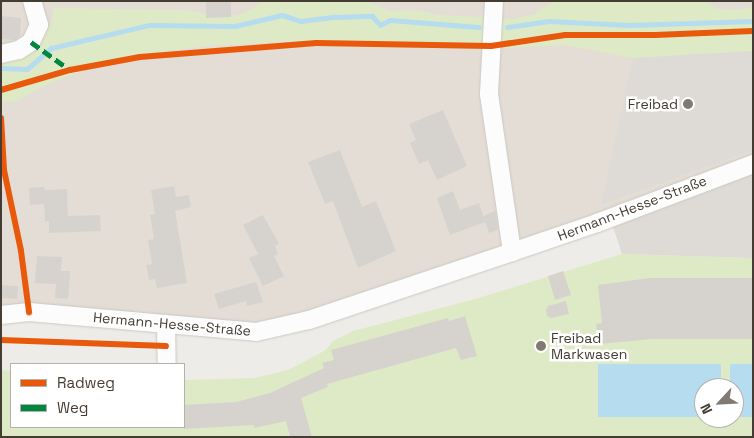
<!DOCTYPE html>
<html>
<head>
<meta charset="utf-8">
<style>
  body { margin:0 }
  #map { position:relative; width:754px; height:438px; overflow:hidden; background:#eeece8; font-family:"Space Grotesk",sans-serif }
  div>[style] { position:absolute }
  [style*='--x'] { left:calc(var(--x)*1px); top:calc(var(--y)*1px); width:calc(var(--w)*1px); rotate:calc(var(--a)*1deg) }
  .residential>* { inset:0; background:#e3ddd5 }
  .green>* { inset:0; background:#deeac6 }
  .parking>* { inset:0; background:#dedbd7 }
  .water>* { inset:0; background:#b6dcef }
  .stream>* { height:5px; margin:-2.5px; padding:0 2.5px; transform-origin:2.5px; border-radius:2.5px; background:#b6dcef }
  .building>* { inset:0; background:#d6d3cf }
  .roads { filter:drop-shadow(0 0 1px #cbc8c4) drop-shadow(0 0 1px #cbc8c4) }
  .minor>* { height:18px; margin:-9px; padding:0 9px; transform-origin:9px; border-radius:9px; background:#fcfcfc }
  .quiet>* { height:5px; margin-top:-2.5px; transform-origin:0; background:repeating-linear-gradient(90deg,#00873e 0 10px,transparent 0 15px) }
  .cycleway>* { height:6px; margin:-3px; padding:0 3px; transform-origin:3px; border-radius:3px; background:#e8590c }
  .dots>* { width:14px; height:14px; translate:-50% -50%; box-sizing:border-box; border:2px solid #fff; border-radius:50% }
  span { translate:-50% -50%; white-space:nowrap; text-align:center; line-height:1.15; -webkit-text-stroke:5px #fff; paint-order:stroke }
  .poi-label { font-size:14px; color:#453d34 }
  .right { translate:-100% -50%; text-align:right }
  .left { translate:0 -50%; text-align:left }
  .street-label { font-size:14px; color:#453d34 }
  .frame { position:absolute; inset:0; border:2px solid #453d34; pointer-events:none }
  .legend { position:absolute; left:10px; top:363px; width:175px; height:65px; box-sizing:border-box; background:#fff; border:1px solid #b5b1ae; margin:0; padding:6px 9px; list-style:none; font-size:15px; color:#453d34 }
  .legend li { display:flex; align-items:center; gap:10px; height:25px }
  .legend b { width:25px; border:1px solid #b5b1ae }
  .north { position:absolute; left:694px; top:378px; width:50px; height:50px; box-sizing:border-box; background:#fff; border:1px solid #b5b1ae; border-radius:50%; rotate:245deg; font-size:14px; font-weight:700; line-height:20px; text-align:center; color:#453d34 }
  .north::after { content:''; display:block; margin:auto; width:18px; height:22px; background:#807a73; clip-path:polygon(50% 0,100% 100%,50% 72%,0 100%) }
</style>
</head>
<body>
<div id="map">
  <div class="residential">
    <div style="clip-path:polygon(1px 1px,753px 1px,753px 164px,256px 332px,1px 315px)"></div>
  </div>
  <div class="green">
    <div style="clip-path:polygon(262px 1px,366px 1px,391px 11px,416px 10px,439px 15px,513px 19px,535px 14px,554px 1px,705px 1px,717px 9px,737px 10px,753px 7px,753px 51px,633px 58px,565px 45px,505px 48px,489px 44px,319px 40px,208px 46px,141px 54px,70px 75px,41px 87px,17px 101px,1px 102px,1px 59px,39px 43px,50px 27px,54px 8px,186px 10px,220px 17px,239px 15px,253px 9px)"></div>
    <div style="clip-path:polygon(evenodd,622px 254px,753px 258px,753px 437px,1px 437px,1px 370px,11px 371px,11px 427px,184px 427px,184px 380px,254px 378px,288px 370px,326px 350px,333px 341px,353px 331px,475px 299px,622px 254px,704px 388px,734px 388px,734px 418px,704px 418px,704px 388px)"></div>
  </div>
  <div class="parking">
    <div style="clip-path:polygon(753px 51px,753px 150px,601px 205px,633px 58px)"></div>
    <div style="clip-path:polygon(753px 170px,753px 258px,622px 254px,613px 227px)"></div>
  </div>
  <div class="water">
    <div style="clip-path:polygon(598px 364px,721px 364px,721px 388px,704px 388px,704px 417px,598px 417px)"></div>
    <div style="clip-path:polygon(730px 364px,753px 364px,753px 417px,734px 417px,734px 388px,730px 388px)"></div>
  </div>
  <div class="stream">
    <div style="--x:507;--y:27;--w:42;--a:-8.1"></div>
    <div style="--x:549;--y:21;--w:80;--a:2.9"></div>
    <div style="--x:629;--y:25;--w:124;--a:-1.8"></div>
    <div style="--x:1;--y:68;--w:26;--a:2"></div>
    <div style="--x:27;--y:69;--w:32;--a:-41"></div>
    <div style="--x:51;--y:48;--w:101;--a:-13.2"></div>
    <div style="--x:149;--y:25;--w:86;--a:0.7"></div>
    <div style="--x:235;--y:26;--w:48;--a:-13.2"></div>
    <div style="--x:282;--y:15;--w:19;--a:18"></div>
    <div style="--x:300;--y:21;--w:35;--a:-7"></div>
    <div style="--x:335;--y:17;--w:37;--a:-2"></div>
    <div style="--x:372;--y:16;--w:12;--a:48"></div>
    <div style="--x:380;--y:25;--w:11;--a:-27"></div>
    <div style="--x:390;--y:20;--w:89;--a:4.5"></div>
  </div>
  <div class="building">
    <div style="clip-path:polygon(206px 1px,231px 1px,231px 17px,206px 18px)"></div>
    <div style="clip-path:polygon(1px 16px,21px 18px,20px 36px,15px 40px,1px 39px)"></div>
    <div style="clip-path:polygon(443px 110px,467px 166px,437px 180px,428px 160px,419px 164px,410px 143px,416px 140px,409px 124px)"></div>
    <div style="clip-path:polygon(340px 150px,362px 207px,376px 201px,396px 251px,358px 268px,333px 201px,325px 204px,308px 162px)"></div>
    <div style="clip-path:polygon(174px 186px,176px 197px,189px 195px,191px 207px,175px 211px,187px 283px,157px 288px,155px 279px,149px 280px,146px 265px,152px 264px,148px 240px,154px 239px,150px 215px,155px 214px,151px 190px)"></div>
    <div style="clip-path:polygon(44px 187px,45px 190px,67px 189px,68px 216px,100px 215px,101px 231px,49px 233px,49px 221px,45px 221px,44px 204px,30px 205px,29px 188px)"></div>
    <div style="clip-path:polygon(453px 191px,460px 210px,479px 203px,485px 222px,450px 235px,437px 198px)"></div>
    <div style="clip-path:polygon(495px 211px,498px 230px,489px 233px,483px 216px)"></div>
    <div style="clip-path:polygon(263px 215px,279px 244px,275px 246px,278px 254px,274px 256px,284px 276px,263px 286px,249px 258px,258px 254px,243px 225px)"></div>
    <div style="clip-path:polygon(37px 256px,62px 257px,61px 271px,70px 271px,68px 299px,55px 298px,56px 284px,35px 283px)"></div>
    <div style="clip-path:polygon(563px 271px,571px 295px,555px 300px,548px 276px)"></div>
    <div style="clip-path:polygon(650px 278px,753px 278px,753px 339px,652px 339px,599px 344px,596px 324px,602px 323px,598px 285px)"></div>
    <div style="clip-path:polygon(256px 282px,263px 302px,247px 306px,246px 301px,219px 309px,214px 294px)"></div>
    <div style="clip-path:polygon(1px 285px,18px 286px,17px 299px,1px 298px)"></div>
    <div style="clip-path:polygon(566px 301px,569px 314px,551px 318px,547px 316px,546px 310px,548px 306px)"></div>
    <div style="clip-path:polygon(465px 316px,477px 356px,461px 360px,456px 348px,327px 384px,328px 387px,301px 398px,312px 437px,290px 437px,286px 421px,254px 428px,254px 425px,184px 429px,184px 405px,236px 402px,270px 393px,324px 368px,322px 363px,334px 360px,331px 350px,448px 318px,449px 321px)"></div>
  </div>
  <div class="roads">
    <div class="minor">
      <div style="--x:494;--y:1;--w:93;--a:93.1"></div>
      <div style="--x:489;--y:94;--w:160;--a:81.7"></div>
      <div style="--x:1;--y:54;--w:18;--a:-13"></div>
      <div style="--x:19;--y:50;--w:14;--a:-34"></div>
      <div style="--x:31;--y:42;--w:19;--a:-65"></div>
      <div style="--x:39;--y:25;--w:25;--a:-106"></div>
      <div style="--x:1;--y:315;--w:28;--a:-6"></div>
      <div style="--x:29;--y:312;--w:228;--a:5"></div>
      <div style="--x:256;--y:332;--w:54;--a:-12.8"></div>
      <div style="--x:309;--y:320;--w:214;--a:-18.5"></div>
      <div style="--x:512;--y:252;--w:90;--a:-18.8"></div>
      <div style="--x:597;--y:223;--w:167;--a:-20.7"></div>
      <div style="--x:166;--y:325;--w:39;--a:89"></div>
    </div>
  </div>
  <div class="quiet">
    <div style="--x:31;--y:42;--w:48;--a:35.7"></div>
  </div>
  <div class="cycleway">
    <div style="--x:1;--y:90;--w:72;--a:-16.2"></div>
    <div style="--x:70;--y:70;--w:71;--a:-10.5"></div>
    <div style="--x:140;--y:57;--w:177;--a:-4.5"></div>
    <div style="--x:316;--y:43;--w:175;--a:1"></div>
    <div style="--x:491;--y:46;--w:75;--a:-8.5"></div>
    <div style="--x:565;--y:35;--w:90;--a:0"></div>
    <div style="--x:655;--y:35;--w:98;--a:-2.3"></div>
    <div style="--x:1;--y:118;--w:52;--a:86.7"></div>
    <div style="--x:4;--y:170;--w:83;--a:78.1"></div>
    <div style="--x:21;--y:251;--w:62;--a:82.5"></div>
    <div style="--x:1;--y:340;--w:165;--a:2.1"></div>
  </div>
  <div class="dots">
    <div style="left:688px;top:104px;background:#807a73"></div>
    <div style="left:541px;top:346px;background:#807a73"></div>
  </div>
  <div class="poi-label">
    <span class="right" style="left:678px;top:104px">Freibad</span>
    <span class="left" style="left:551px;top:346px">Freibad<br>Markwasen</span>
  </div>
  <div class="street-label">
    <span style="left:632px;top:208px;rotate:-21deg">Hermann-Hesse-Straße</span>
    <span style="left:172px;top:324px;rotate:5deg">Hermann-Hesse-Straße</span>
  </div>
  <div class="frame"></div>
  <ul class="legend">
  <li><b style="height:6px;background:#e8590c"></b>Radweg</li>
  <li><b style="height:6px;background:#00873e"></b>Weg</li>
  </ul>
  <div class="north">N</div>
</div>
</body>
</html>
